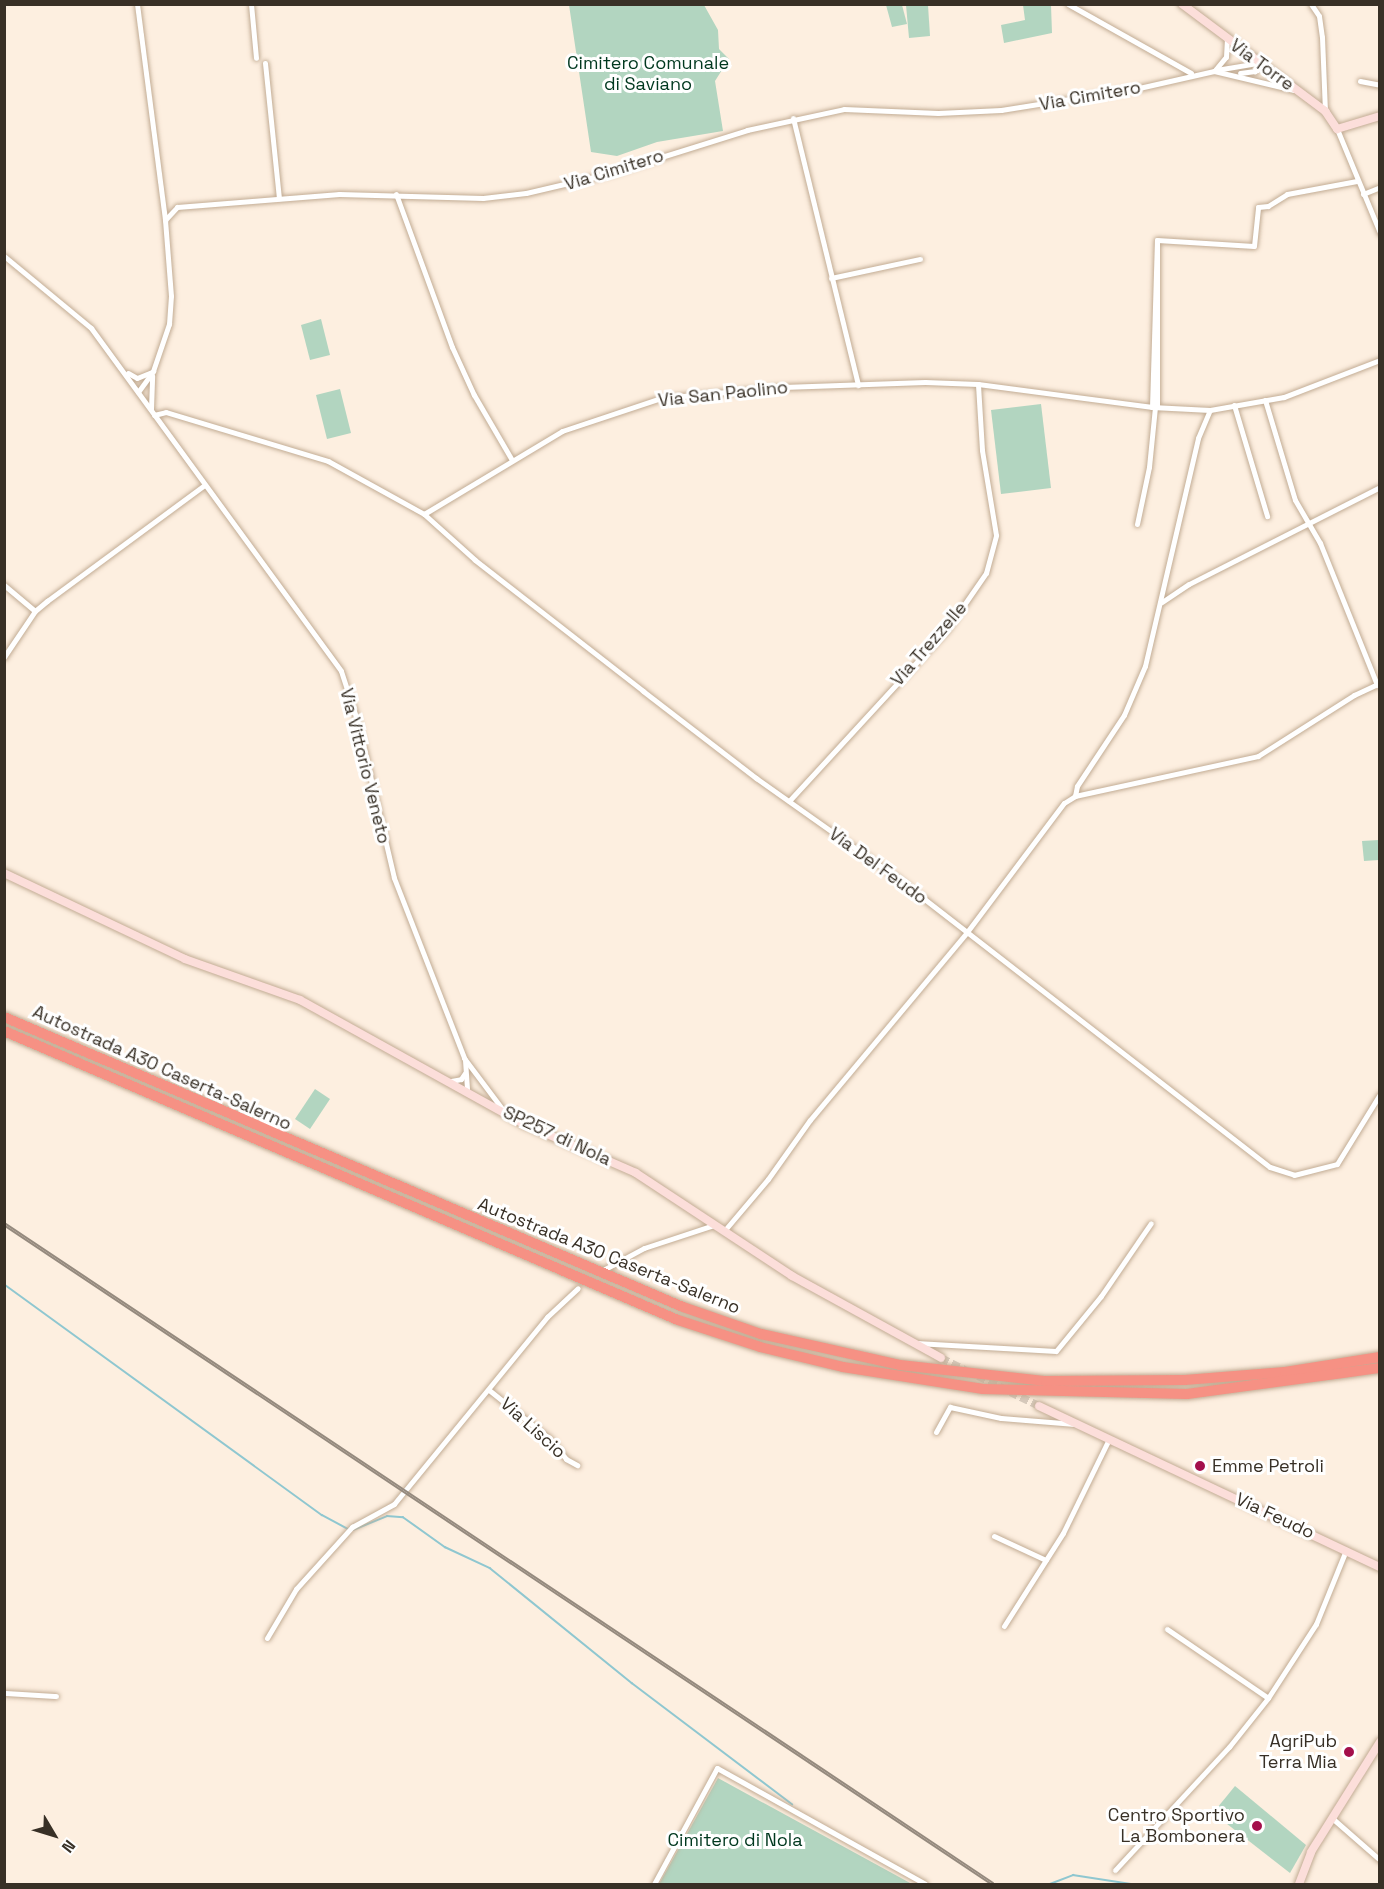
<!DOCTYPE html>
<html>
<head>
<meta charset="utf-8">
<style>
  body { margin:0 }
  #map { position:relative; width:1384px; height:1889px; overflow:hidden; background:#fdefe0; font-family:"Space Grotesk",sans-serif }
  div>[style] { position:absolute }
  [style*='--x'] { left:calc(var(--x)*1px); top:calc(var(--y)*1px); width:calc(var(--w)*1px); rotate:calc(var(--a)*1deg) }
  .green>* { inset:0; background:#b2d5c0 }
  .stream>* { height:1.5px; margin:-0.75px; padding:0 0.75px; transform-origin:0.75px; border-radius:0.75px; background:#8fc7d0 }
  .secondary-tunnel>* { height:8px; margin-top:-4px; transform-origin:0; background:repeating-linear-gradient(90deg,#d6c9bb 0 8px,transparent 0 12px) }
  .roads { filter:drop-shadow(0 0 2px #c2ac94) drop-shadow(0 0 2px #c2ac94) }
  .street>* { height:5px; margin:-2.5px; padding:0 2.5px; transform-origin:2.5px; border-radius:2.5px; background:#fff }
  .secondary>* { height:8px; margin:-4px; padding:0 4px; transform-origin:4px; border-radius:4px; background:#fcdeda }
  .highway>* { height:10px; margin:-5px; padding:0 5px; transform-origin:5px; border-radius:5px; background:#f69184 }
  .rail>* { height:4px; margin-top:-2px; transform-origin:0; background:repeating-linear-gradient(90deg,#fff 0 4.5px,#958a7e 0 9px); box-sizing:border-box; border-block:2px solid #958a7e }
  .dots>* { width:16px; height:16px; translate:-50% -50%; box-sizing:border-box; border:3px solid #fff; border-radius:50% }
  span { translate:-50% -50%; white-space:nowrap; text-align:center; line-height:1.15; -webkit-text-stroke:6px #fff; paint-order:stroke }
  .park-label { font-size:18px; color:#00381f }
  .street-label { font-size:18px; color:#383026 }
  .poi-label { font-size:18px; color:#383026 }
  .left { translate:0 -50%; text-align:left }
  .right { translate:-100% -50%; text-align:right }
  .frame { position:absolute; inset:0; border:6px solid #383026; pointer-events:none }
  .north { position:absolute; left:24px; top:1805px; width:60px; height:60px; -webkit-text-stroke:4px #fff; paint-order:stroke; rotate:128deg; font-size:16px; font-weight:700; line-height:24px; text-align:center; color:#383026 }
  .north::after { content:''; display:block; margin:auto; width:21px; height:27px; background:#383026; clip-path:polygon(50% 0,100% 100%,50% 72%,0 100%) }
</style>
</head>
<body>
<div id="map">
  <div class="green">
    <div style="clip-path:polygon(569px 5px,704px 5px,718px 30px,719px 49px,729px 59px,715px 81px,723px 131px,657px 142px,617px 156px,591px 152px)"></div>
    <div style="clip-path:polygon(886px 5px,902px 5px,907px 24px,892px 27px)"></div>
    <div style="clip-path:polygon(906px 5px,928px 5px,930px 36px,909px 38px)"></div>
    <div style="clip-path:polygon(1023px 5px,1051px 5px,1052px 33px,1004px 43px,1001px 25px,1025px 20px)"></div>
    <div style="clip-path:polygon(321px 319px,330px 355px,310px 360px,301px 325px)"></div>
    <div style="clip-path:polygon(340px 389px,351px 433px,327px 439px,316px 395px)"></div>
    <div style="clip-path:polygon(1041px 404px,1051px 488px,1001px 494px,991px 410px)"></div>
    <div style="clip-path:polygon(1379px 840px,1379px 860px,1364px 861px,1362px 841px)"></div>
    <div style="clip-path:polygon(315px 1089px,330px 1099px,310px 1129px,295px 1119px)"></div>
    <div style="clip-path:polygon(718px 1778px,912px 1884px,659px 1884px)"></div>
    <div style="clip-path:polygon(1235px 1786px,1306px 1845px,1290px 1873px,1213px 1813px)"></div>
  </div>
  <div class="stream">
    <div style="--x:4;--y:1284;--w:393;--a:36"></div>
    <div style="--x:322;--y:1515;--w:30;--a:28"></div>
    <div style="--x:353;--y:1530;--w:37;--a:-22"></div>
    <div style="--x:387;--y:1516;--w:16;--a:4"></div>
    <div style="--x:403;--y:1517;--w:52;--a:35.5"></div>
    <div style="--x:445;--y:1547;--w:50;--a:25"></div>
    <div style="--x:490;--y:1568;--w:183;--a:39"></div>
    <div style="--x:632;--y:1683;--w:201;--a:37.1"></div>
    <div style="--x:1050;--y:1884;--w:25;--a:-21"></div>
    <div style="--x:1073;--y:1875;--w:60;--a:8.7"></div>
  </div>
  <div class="secondary-tunnel">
    <div style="--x:941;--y:1358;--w:27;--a:27"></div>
    <div style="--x:978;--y:1376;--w:68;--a:26.2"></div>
  </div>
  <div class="roads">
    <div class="street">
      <div style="--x:137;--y:4;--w:218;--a:82.6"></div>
      <div style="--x:251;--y:4;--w:54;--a:84.7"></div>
      <div style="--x:1068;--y:4;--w:141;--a:29.3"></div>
      <div style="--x:1311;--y:4;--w:14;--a:56"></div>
      <div style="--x:1319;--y:16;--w:21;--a:82"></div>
      <div style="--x:1322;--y:37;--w:74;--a:87.7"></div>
      <div style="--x:265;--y:63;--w:136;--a:84.1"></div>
      <div style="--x:1215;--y:70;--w:17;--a:-50"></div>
      <div style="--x:1226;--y:57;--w:18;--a:-87"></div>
      <div style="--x:1216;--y:70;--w:43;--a:-9.5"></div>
      <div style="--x:1258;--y:63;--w:9;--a:111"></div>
      <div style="--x:1255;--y:71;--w:15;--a:172"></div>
      <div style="--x:1360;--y:81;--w:20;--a:11"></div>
      <div style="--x:793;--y:118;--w:275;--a:76.3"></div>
      <div style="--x:1337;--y:129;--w:113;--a:67.5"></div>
      <div style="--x:396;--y:194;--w:163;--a:69.9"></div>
      <div style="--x:452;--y:347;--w:53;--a:65.4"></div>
      <div style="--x:474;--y:395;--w:75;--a:59.7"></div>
      <div style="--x:1363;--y:194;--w:18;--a:-22"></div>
      <div style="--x:1157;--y:242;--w:165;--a:90"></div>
      <div style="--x:4;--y:256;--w:113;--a:39.6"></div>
      <div style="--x:91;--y:328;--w:424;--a:53.9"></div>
      <div style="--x:341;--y:671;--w:52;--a:71.9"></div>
      <div style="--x:357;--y:720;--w:162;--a:76.8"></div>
      <div style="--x:394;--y:878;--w:193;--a:68.7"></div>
      <div style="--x:464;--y:1058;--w:65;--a:53.1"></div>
      <div style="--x:831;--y:278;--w:91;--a:-12.1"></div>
      <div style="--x:128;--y:373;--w:10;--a:29"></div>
      <div style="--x:137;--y:378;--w:16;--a:-22"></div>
      <div style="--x:138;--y:392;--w:26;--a:-54"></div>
      <div style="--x:153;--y:371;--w:50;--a:-71.2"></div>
      <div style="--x:169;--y:324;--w:28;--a:-86"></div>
      <div style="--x:171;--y:296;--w:76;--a:-94.5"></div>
      <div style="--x:165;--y:220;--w:18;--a:-47"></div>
      <div style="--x:177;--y:207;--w:163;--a:-4.6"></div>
      <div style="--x:339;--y:194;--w:144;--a:1.6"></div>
      <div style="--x:483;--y:198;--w:43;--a:-6.6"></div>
      <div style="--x:526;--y:193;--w:83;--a:-13.2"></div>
      <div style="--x:607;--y:174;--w:147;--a:-17.4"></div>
      <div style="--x:747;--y:130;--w:99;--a:-12.2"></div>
      <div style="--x:844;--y:109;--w:94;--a:2.4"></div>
      <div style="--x:938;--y:113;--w:63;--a:-2.7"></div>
      <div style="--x:1001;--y:110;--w:140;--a:-9.1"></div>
      <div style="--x:1139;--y:88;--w:77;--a:-12.8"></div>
      <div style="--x:1214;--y:71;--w:82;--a:13.4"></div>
      <div style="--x:1265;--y:400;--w:104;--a:73.3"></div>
      <div style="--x:1295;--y:500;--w:50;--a:59.8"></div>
      <div style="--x:1320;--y:543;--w:153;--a:68.1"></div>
      <div style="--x:1234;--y:405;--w:116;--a:73.4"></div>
      <div style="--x:1152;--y:407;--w:167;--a:-88.3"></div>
      <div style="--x:1157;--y:240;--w:97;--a:3.5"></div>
      <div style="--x:1254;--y:246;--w:39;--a:-84"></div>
      <div style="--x:1258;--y:207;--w:10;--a:-6"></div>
      <div style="--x:1268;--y:206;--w:22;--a:-32"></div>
      <div style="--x:1287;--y:194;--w:71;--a:-10.5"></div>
      <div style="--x:151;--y:409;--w:33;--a:-88"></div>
      <div style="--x:154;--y:415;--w:12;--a:-14"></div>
      <div style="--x:166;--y:412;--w:169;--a:16.8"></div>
      <div style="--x:328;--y:461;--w:110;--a:28.9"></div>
      <div style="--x:424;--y:514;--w:69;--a:42"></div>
      <div style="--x:475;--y:560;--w:213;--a:37.9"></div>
      <div style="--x:643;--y:691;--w:143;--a:37.6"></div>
      <div style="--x:756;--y:778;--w:171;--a:35.3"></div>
      <div style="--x:896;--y:877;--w:473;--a:37.8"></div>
      <div style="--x:1270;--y:1167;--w:25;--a:18"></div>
      <div style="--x:1294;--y:1175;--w:44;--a:-14.3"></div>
      <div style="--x:1337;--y:1164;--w:82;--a:-58.4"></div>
      <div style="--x:424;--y:514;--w:161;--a:-31"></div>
      <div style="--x:562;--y:431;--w:104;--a:-18.4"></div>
      <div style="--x:661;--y:398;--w:122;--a:-5.2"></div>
      <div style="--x:783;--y:387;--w:142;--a:-2"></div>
      <div style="--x:925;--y:382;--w:53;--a:2.2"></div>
      <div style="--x:978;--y:384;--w:176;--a:7.5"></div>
      <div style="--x:1152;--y:407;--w:58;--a:3"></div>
      <div style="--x:1210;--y:410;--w:75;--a:-10"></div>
      <div style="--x:1284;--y:397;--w:103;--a:-21.1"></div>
      <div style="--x:1137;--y:524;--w:58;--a:-78.1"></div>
      <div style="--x:1149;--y:467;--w:60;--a:-84.3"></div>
      <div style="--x:4;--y:585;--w:40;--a:40"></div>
      <div style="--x:1162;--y:602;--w:32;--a:-34"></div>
      <div style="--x:1189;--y:584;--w:214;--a:-26.9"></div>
      <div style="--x:4;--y:657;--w:55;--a:-56"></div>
      <div style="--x:35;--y:611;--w:16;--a:-40"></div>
      <div style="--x:47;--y:601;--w:194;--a:-36.4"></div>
      <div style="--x:1075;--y:796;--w:10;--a:-79"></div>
      <div style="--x:1077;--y:786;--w:85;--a:-56.5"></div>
      <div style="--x:1124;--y:715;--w:53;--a:-66.8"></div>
      <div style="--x:1145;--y:666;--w:234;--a:-76.9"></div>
      <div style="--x:1198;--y:438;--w:30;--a:-67"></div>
      <div style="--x:789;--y:801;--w:235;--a:-47.4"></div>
      <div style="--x:948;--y:628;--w:67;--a:-55.4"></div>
      <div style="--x:986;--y:573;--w:39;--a:-75"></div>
      <div style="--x:996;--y:535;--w:86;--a:-99.4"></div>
      <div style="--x:982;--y:450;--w:66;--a:-93.5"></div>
      <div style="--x:465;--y:1060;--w:30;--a:86"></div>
      <div style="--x:451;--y:1081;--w:10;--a:-11"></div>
      <div style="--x:461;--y:1079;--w:7;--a:-56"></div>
      <div style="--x:724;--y:1231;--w:68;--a:-49.8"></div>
      <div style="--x:768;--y:1179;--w:72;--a:-54.6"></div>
      <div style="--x:810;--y:1120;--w:245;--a:-50.1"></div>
      <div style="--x:967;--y:932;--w:161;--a:-53.1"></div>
      <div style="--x:1064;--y:803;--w:13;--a:-32"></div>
      <div style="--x:1075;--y:796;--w:187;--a:-12.3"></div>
      <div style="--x:1258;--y:756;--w:114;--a:-32.4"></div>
      <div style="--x:1354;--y:695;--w:29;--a:-25"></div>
      <div style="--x:605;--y:1269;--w:44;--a:-28.3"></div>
      <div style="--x:644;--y:1248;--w:74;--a:-18.2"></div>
      <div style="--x:916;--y:1343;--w:140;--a:3.3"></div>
      <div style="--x:1056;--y:1351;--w:71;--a:-50.7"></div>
      <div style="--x:1101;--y:1296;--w:88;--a:-55.6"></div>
      <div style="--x:489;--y:1390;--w:78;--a:38.8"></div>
      <div style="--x:550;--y:1439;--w:26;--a:51"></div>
      <div style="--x:566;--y:1459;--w:13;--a:29"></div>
      <div style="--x:936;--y:1432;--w:29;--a:-61"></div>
      <div style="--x:950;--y:1407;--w:52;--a:12.2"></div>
      <div style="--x:1001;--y:1418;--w:74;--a:4.6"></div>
      <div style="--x:994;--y:1536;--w:57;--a:24.8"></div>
      <div style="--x:1004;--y:1626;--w:110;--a:-57.6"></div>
      <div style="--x:1063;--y:1533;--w:105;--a:-63.9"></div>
      <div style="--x:1167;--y:1629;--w:122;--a:34.3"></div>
      <div style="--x:267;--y:1638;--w:57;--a:-59.4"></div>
      <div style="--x:296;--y:1589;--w:84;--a:-47.9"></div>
      <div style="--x:352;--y:1527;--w:48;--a:-28.7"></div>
      <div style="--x:394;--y:1504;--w:242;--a:-50.7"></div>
      <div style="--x:547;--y:1317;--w:42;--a:-43.1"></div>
      <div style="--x:4;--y:1693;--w:52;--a:3.3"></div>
      <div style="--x:1332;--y:1818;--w:64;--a:41.2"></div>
      <div style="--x:1115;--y:1870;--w:168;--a:-47.2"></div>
      <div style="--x:1229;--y:1747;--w:63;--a:-51.5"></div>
      <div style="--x:1268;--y:1698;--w:88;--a:-57"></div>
      <div style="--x:1316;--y:1624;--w:80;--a:-67.9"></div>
      <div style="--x:654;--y:1884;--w:132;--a:-61.5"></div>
      <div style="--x:717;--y:1768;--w:238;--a:29.1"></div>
    </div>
    <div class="secondary">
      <div style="--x:1182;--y:4;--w:179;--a:36.8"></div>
      <div style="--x:1325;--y:111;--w:22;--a:56"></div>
      <div style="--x:1337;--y:129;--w:45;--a:-16.8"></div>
      <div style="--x:4;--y:873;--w:200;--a:25.4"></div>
      <div style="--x:185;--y:959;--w:122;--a:19.6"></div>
      <div style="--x:300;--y:1000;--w:256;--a:29"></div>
      <div style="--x:524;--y:1124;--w:122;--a:23.6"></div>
      <div style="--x:636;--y:1173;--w:187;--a:33.4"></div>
      <div style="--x:792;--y:1276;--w:170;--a:28.8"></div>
      <div style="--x:1039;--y:1406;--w:377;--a:25.3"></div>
      <div style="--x:1299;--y:1884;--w:34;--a:-69"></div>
      <div style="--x:1311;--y:1852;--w:130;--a:-57.9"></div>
    </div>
    <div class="highway">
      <div style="--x:4;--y:1017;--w:738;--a:23.13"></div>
      <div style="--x:683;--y:1307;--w:83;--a:19.1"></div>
      <div style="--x:761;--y:1334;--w:142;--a:12.6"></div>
      <div style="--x:900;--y:1365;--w:147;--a:6.3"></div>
      <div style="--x:1046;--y:1381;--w:139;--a:-0.4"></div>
      <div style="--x:1185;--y:1380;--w:100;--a:-4.6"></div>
      <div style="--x:1285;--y:1372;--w:96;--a:-9"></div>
      <div style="--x:4;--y:1031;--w:733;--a:23.21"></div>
      <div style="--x:678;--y:1320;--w:86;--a:18.2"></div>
      <div style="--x:760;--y:1347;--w:85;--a:13.5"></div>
      <div style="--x:843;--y:1367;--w:142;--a:8.9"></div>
      <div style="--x:983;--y:1389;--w:204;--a:1.4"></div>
      <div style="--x:1187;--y:1394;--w:195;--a:-7.7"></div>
    </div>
  </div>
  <div class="rail">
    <div style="--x:4;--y:1224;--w:1189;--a:33.72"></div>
  </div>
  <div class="dots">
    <div style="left:1200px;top:1466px;background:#a40f4b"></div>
    <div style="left:1349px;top:1752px;background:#a40f4b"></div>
    <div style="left:1257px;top:1826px;background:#a40f4b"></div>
  </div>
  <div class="park-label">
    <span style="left:648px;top:74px">Cimitero Comunale<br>di Saviano</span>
    <span style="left:735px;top:1840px">Cimitero di Nola</span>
  </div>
  <div class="street-label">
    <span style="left:1262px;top:65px;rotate:36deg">Via Torre</span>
    <span style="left:1090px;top:96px;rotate:-10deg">Via Cimitero</span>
    <span style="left:614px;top:170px;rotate:-17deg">Via Cimitero</span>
    <span style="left:723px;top:394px;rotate:-6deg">Via San Paolino</span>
    <span style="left:929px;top:644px;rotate:-49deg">Via Trezzelle</span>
    <span style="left:365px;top:766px;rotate:76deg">Via Vittorio Veneto</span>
    <span style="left:878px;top:866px;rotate:36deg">Via Del Feudo</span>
    <span style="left:162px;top:1068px;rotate:24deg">Autostrada A30 Caserta-Salerno</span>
    <span style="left:557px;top:1136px;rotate:25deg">SP257 di Nola</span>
    <span style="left:609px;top:1256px;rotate:22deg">Autostrada A30 Caserta-Salerno</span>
    <span style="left:533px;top:1428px;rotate:42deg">Via Liscio</span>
    <span style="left:1275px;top:1516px;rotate:25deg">Via Feudo</span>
  </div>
  <div class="poi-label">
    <span class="left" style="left:1212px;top:1466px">Emme Petroli</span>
    <span class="right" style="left:1337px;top:1752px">AgriPub<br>Terra Mia</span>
    <span class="right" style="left:1245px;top:1826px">Centro Sportivo<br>La Bombonera</span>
  </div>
  <div class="frame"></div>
  <div class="north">N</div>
</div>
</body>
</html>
